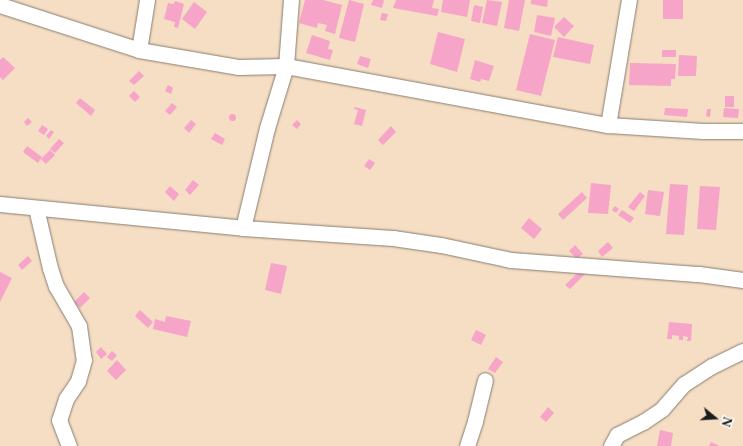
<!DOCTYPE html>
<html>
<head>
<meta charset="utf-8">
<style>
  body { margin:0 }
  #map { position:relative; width:743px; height:446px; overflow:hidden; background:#f5dec4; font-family:"Libre Caslon Text",serif }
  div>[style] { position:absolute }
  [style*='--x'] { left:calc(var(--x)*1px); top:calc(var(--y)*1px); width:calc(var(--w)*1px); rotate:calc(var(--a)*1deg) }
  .building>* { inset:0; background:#f6a4c8 }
  .round { border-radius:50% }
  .roads { filter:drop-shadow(0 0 1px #887d70) drop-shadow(0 0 1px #887d70) }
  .minor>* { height:15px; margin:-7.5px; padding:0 7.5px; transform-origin:7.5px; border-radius:7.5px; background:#fff }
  span { translate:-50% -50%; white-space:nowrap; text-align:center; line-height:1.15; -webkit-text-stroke:3px #fdfcf7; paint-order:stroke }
  .north { position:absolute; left:695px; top:398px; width:40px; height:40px; -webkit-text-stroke:3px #fdfcf7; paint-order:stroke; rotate:108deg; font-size:11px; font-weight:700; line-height:16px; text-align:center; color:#1c1c1c }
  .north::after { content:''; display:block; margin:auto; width:14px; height:18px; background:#1c1c1c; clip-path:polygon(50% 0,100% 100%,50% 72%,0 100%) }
</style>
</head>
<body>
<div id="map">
  <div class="building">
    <div style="clip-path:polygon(305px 0,323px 0,342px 5px,335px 34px,325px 31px,327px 25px,318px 23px,317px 28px,299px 23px)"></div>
    <div style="clip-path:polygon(349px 0,364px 4px,355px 42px,339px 38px)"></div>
    <div style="clip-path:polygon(373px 0,384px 0,382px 8px,371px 5px)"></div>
    <div style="clip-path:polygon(396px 0,434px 0,432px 8px,439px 9px,437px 16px,393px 8px)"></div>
    <div style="clip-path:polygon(443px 0,470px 0,467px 17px,441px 12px)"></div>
    <div style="clip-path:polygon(487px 0,502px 2px,497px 26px,482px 23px)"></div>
    <div style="clip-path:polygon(509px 0,525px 0,519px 31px,504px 28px)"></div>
    <div style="clip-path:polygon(531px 0,548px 0,547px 7px,531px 4px)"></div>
    <div style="clip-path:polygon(663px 0,683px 0,683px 19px,663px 19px)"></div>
    <div style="clip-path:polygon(175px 1px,184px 4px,178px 28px,174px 27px,175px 22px,164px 19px,168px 3px,174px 4px)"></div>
    <div style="clip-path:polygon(194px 2px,207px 12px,195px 29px,182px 19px)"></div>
    <div style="clip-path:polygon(474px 5px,483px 7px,480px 23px,471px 21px)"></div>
    <div style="clip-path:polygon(382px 13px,388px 14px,386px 21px,380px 20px)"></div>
    <div style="clip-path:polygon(537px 15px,555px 18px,551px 36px,534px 32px)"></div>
    <div style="clip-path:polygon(564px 17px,574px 26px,564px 37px,554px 27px)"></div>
    <div style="clip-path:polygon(438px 32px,465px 39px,457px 72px,430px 64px)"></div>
    <div style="clip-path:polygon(530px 34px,555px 40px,541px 96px,516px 90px)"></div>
    <div style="clip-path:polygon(312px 35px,330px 41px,328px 49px,333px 50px,330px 60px,306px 53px)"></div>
    <div style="clip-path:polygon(558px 37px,594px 45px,590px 64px,553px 57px)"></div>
    <div style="clip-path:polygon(662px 50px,676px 50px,676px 57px,662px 57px)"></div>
    <div style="clip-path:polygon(679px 55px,697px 56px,696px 76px,678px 76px)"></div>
    <div style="clip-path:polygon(360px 56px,371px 59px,368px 68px,357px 64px)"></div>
    <div style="clip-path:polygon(3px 57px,15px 68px,3px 80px,0 77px,0 60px)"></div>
    <div style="clip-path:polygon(475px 60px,494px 66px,489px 81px,481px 79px,480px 82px,470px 79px)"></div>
    <div style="clip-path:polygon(630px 63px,676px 64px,675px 79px,671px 79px,671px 86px,629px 85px)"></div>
    <div style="clip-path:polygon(139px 71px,144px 76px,134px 85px,129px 81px)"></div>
    <div style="clip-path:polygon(168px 85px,173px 88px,171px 94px,165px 91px)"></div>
    <div style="clip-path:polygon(134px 91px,140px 97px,135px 102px,129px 96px)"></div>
    <div style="clip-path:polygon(725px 96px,734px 96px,734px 107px,725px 107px)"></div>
    <div style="clip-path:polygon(80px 98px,95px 110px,91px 116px,76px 103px)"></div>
    <div style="clip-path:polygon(172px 103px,177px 107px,170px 115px,165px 111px)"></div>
    <div style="clip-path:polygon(355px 107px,366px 110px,362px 126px,354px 124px,358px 110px,354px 109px)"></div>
    <div style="clip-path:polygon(665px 108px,688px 109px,687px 117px,664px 115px)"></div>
    <div style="clip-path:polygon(724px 108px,739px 109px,738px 118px,723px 117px)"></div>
    <div style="clip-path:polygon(707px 109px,711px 109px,710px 117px,706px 116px)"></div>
    <div class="round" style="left:228.5px;top:113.5px;width:7px;height:7px"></div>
    <div style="clip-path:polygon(28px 118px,32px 122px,27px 126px,24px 122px)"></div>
    <div style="clip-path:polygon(191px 120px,196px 124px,189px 133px,184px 128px)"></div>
    <div style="clip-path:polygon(297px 120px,301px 124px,297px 129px,292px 125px)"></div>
    <div style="clip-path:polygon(42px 125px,48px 129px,44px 135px,38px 131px)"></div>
    <div style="clip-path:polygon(391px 126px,396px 132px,383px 145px,378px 140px)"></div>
    <div style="clip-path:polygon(51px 130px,54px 132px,49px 139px,46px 136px)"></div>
    <div style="clip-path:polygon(215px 133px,225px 139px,222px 145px,211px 139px)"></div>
    <div style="clip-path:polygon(59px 139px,64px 143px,55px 153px,50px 149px)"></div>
    <div style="clip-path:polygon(27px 146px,42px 157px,38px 163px,23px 152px)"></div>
    <div style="clip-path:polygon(50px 150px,55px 155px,46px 164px,41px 159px)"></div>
    <div style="clip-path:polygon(369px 159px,375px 163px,370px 170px,364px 166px)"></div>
    <div style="clip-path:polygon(193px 180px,199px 185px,190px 195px,185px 190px)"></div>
    <div style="clip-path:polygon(591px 183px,611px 185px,608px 214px,588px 213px)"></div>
    <div style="clip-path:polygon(670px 184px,688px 185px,684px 235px,666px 234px)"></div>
    <div style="clip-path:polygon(170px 186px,179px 194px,174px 201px,165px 192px)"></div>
    <div style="clip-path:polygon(700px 186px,720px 187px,716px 230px,697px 229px)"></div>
    <div style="clip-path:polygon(648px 190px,664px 192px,660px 216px,645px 214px)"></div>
    <div style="clip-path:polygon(582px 192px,587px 198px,563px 220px,558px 214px)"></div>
    <div style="clip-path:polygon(640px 192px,645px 196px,634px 211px,628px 207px)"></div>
    <div style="clip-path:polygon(615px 206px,619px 209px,616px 213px,612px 210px)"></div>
    <div style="clip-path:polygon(622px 210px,634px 218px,630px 223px,618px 215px)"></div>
    <div style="clip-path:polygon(529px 218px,542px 229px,534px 239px,521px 228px)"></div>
    <div style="clip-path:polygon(608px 242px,613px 248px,602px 257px,598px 251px)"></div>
    <div style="clip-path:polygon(575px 245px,583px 254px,577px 259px,569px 251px)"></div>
    <div style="clip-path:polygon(28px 256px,32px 261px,22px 270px,18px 265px)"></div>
    <div style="clip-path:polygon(271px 263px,287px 266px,281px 294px,265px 290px)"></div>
    <div style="clip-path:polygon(583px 268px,587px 272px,570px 289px,565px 285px)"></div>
    <div style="clip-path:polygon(0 272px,12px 278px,0 302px)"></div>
    <div style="clip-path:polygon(84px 292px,90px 298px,80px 308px,74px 302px)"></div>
    <div style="clip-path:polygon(140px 310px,153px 322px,148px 328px,135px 316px)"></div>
    <div style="clip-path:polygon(166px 316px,191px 321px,187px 337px,153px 329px,155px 319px,165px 322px)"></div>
    <div style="clip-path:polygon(669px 322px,692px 324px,691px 341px,687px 341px,688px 337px,683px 336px,683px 340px,679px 340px,679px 336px,672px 335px,672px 339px,667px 339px)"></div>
    <div style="clip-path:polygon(476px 330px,486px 335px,481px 345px,471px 340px)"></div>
    <div style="clip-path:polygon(101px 347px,107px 354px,101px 359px,96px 352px)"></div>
    <div style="clip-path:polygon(112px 351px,117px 355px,112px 361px,107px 357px)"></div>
    <div style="clip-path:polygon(496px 357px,503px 362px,495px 373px,488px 369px)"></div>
    <div style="clip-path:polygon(117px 360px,126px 370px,116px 380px,107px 371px)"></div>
    <div style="clip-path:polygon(548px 407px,554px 413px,546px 422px,540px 417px)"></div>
    <div style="clip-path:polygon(660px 430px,673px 433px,671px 446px,657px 446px)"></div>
    <div style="clip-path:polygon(711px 442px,718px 445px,718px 446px,709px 446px)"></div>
  </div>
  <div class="roads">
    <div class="minor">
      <div style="--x:0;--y:5;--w:146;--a:17.9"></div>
      <div style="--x:139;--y:50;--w:100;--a:9.7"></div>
      <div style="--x:238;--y:67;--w:48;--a:-1.2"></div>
      <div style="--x:286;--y:66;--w:327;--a:10.4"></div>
      <div style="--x:608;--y:125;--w:95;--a:3.6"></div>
      <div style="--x:703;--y:131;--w:40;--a:0"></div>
      <div style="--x:139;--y:50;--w:51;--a:-80.9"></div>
      <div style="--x:608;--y:125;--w:127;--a:-80.5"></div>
      <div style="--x:0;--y:204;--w:244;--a:5.6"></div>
      <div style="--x:243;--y:228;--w:150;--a:3.8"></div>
      <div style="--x:393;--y:238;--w:49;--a:8.3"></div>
      <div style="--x:441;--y:245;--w:72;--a:12.1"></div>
      <div style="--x:511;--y:260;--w:189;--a:4.3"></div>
      <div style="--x:699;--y:274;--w:44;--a:7.8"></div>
      <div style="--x:36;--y:208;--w:62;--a:76.9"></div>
      <div style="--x:50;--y:268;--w:19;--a:72"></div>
      <div style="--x:56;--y:286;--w:46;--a:60.1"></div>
      <div style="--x:79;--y:326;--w:34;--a:82"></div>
      <div style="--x:84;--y:360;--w:22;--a:106"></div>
      <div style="--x:78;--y:381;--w:22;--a:124"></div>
      <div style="--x:66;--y:399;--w:22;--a:108"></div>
      <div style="--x:59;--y:420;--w:28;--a:69"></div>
      <div style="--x:243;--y:228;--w:103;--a:-76.5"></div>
      <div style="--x:267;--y:128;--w:65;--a:-73"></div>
      <div style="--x:286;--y:66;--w:66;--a:-85.7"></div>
      <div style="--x:467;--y:446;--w:26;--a:-72"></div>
      <div style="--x:475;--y:421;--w:42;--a:-76.3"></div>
      <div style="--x:611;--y:446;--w:13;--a:-61"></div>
      <div style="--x:617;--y:435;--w:29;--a:-27"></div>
      <div style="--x:643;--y:422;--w:23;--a:-34"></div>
      <div style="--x:662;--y:409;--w:33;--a:-49"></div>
      <div style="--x:684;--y:384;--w:33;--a:-33"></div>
      <div style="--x:712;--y:366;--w:34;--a:-26"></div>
    </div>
  </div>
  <div class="north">N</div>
</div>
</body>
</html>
